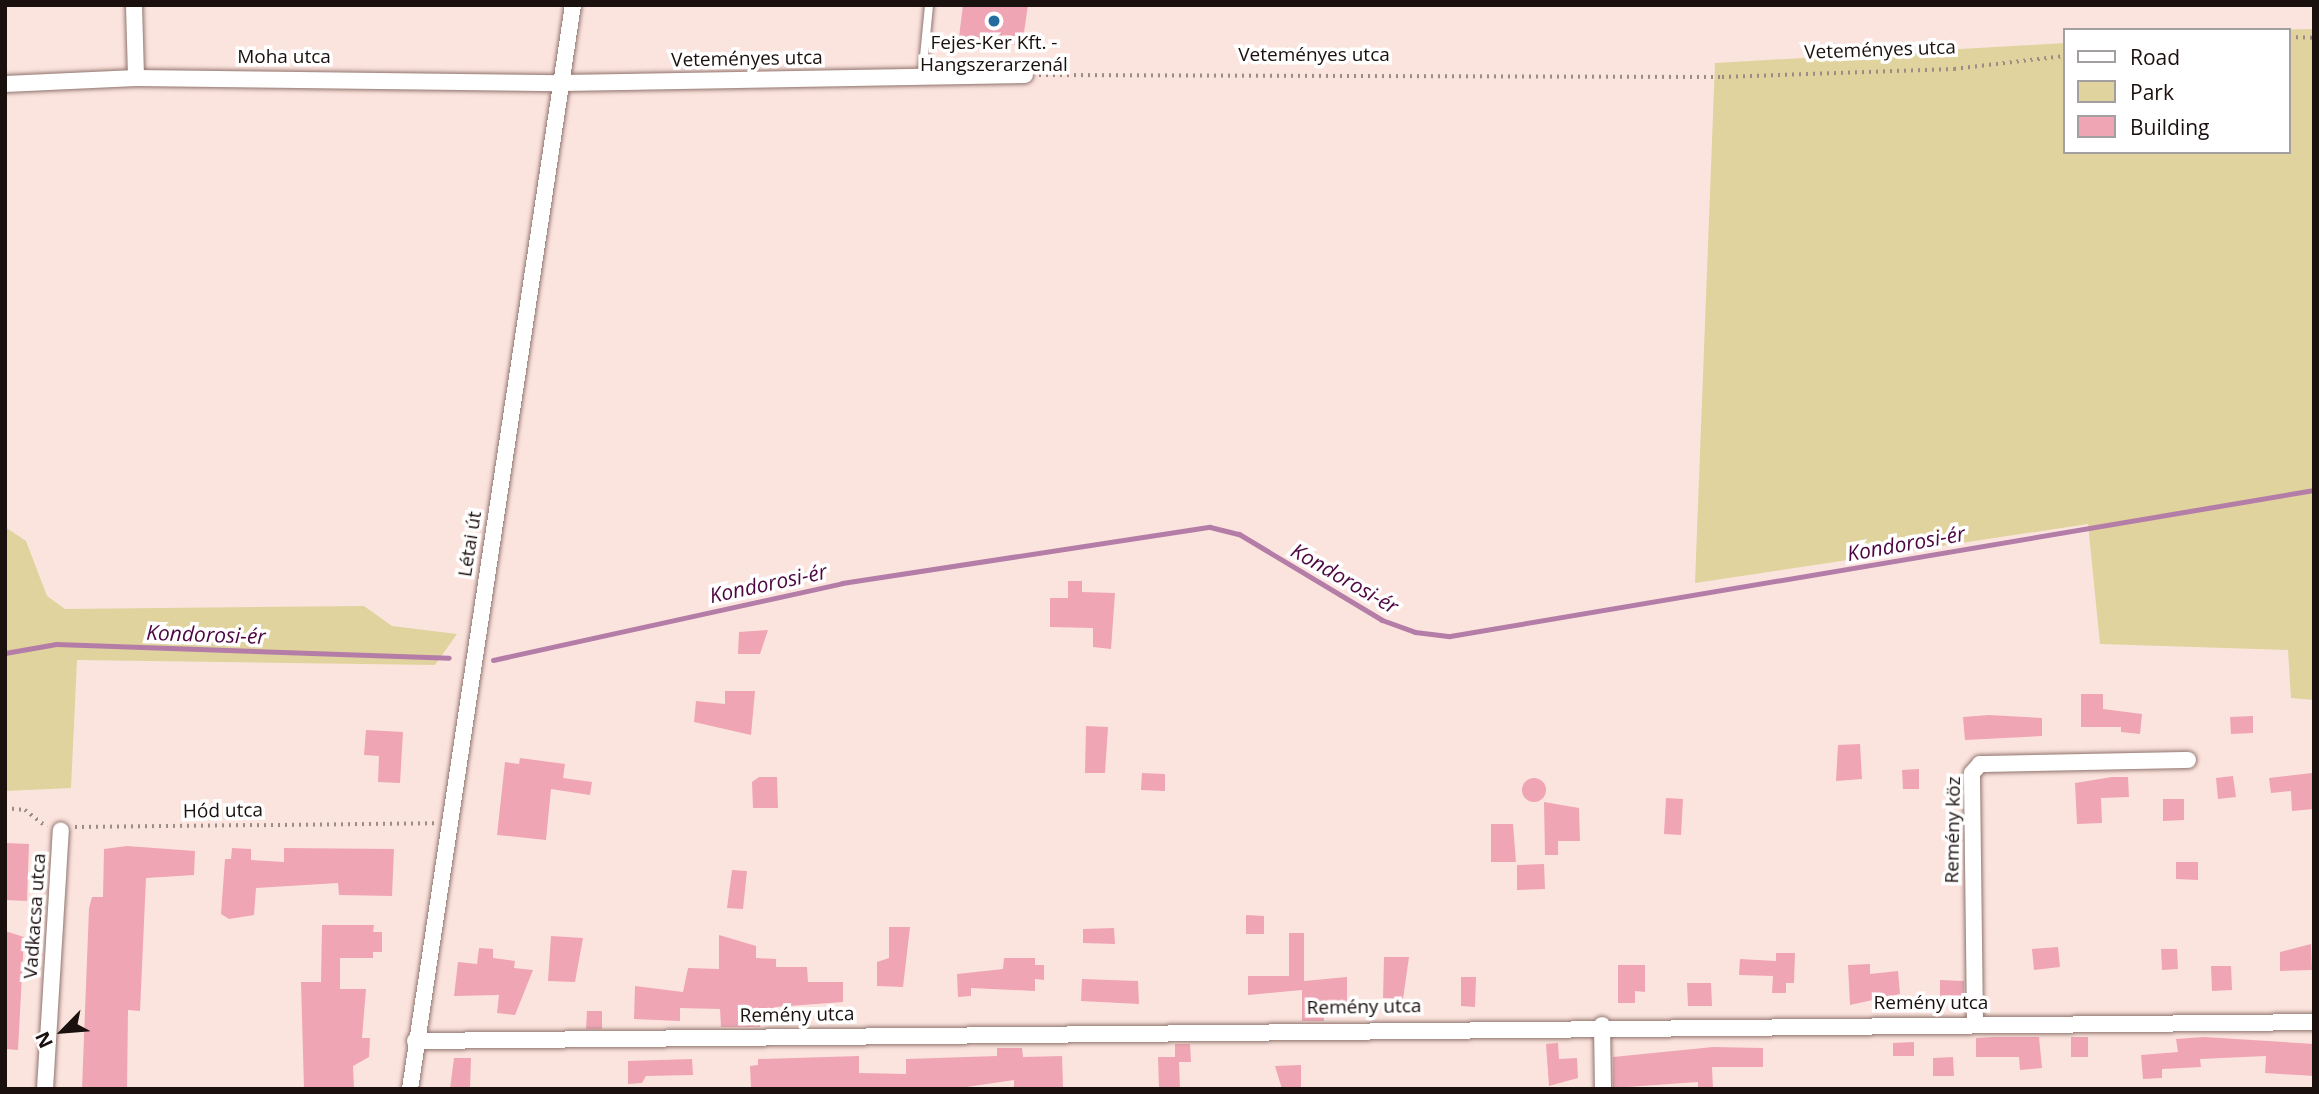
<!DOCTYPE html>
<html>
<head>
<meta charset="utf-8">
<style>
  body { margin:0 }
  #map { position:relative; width:2319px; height:1094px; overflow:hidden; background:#fce4de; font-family:"Open Sans",sans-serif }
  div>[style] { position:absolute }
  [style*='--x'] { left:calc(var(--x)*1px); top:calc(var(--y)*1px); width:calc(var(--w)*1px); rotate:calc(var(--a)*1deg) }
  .green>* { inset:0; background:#e0d39e }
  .stream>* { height:5px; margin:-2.5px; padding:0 2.5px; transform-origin:2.5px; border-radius:2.5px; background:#b47da8 }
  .building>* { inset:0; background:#efa5b4 }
  .round { border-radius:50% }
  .path>* { height:3.5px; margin-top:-1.75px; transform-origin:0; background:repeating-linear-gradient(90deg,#9d8b86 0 2px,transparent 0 7px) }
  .roads { filter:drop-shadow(0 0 2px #8f746d) drop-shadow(0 0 2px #8f746d) }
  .lane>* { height:8px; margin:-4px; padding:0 4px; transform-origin:4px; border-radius:4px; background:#fff }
  .street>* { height:16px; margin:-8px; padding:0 8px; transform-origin:8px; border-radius:8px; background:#fff }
  .dots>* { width:19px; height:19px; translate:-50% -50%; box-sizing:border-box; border:4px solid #fff; border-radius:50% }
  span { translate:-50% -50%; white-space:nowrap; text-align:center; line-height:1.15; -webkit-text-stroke:7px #fff; paint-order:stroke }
  .poi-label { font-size:19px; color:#1a100d }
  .street-label { font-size:19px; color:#1a100d }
  .water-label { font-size:21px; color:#4d0843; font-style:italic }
  .frame { position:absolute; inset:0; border:7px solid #1a100d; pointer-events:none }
  .legend { position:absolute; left:2063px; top:28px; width:228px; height:126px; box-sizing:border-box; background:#fff; border:2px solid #a39f9e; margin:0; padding:9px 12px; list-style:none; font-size:21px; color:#1a100d }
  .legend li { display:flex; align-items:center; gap:14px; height:35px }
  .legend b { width:35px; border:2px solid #a39f9e }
  .north { position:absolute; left:28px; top:996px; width:70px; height:70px; -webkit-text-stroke:5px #fff; paint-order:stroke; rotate:245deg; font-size:19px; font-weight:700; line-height:28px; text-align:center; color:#1a100d }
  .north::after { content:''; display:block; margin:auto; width:24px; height:32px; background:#1a100d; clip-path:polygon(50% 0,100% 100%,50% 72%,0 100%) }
</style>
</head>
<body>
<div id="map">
  <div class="green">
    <div style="clip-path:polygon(2314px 29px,2314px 700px,2291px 698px,2288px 650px,2100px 644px,2088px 524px,1695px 583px,1715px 63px,2065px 43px,2065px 152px,2289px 152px,2289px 30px,2241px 30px)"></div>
    <div style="clip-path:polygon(5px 527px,26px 541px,47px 596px,65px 609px,364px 606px,392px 626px,457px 634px,435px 665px,77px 660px,71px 788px,5px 791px)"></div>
  </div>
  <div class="stream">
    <div style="--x:5;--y:653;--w:52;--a:-10"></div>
    <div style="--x:56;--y:644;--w:393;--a:2"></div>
    <div style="--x:493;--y:660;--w:357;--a:-12.4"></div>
    <div style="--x:842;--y:583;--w:372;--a:-8.7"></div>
    <div style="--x:1210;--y:527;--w:30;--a:14"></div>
    <div style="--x:1239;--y:534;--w:167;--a:31"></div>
    <div style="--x:1382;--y:620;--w:35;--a:20"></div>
    <div style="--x:1415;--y:632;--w:35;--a:7"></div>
    <div style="--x:1450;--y:636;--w:876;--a:-9.59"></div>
  </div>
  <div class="building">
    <div style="clip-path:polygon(963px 5px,1028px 5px,1022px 46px,959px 37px)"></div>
    <div style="clip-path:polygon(1068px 581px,1082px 581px,1082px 592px,1115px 593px,1111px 649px,1093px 647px,1093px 628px,1050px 627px,1050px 598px,1068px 598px)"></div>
    <div style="clip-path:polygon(768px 630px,760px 654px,738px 654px,739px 632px)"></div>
    <div style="clip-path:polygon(725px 691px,755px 691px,751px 735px,694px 722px,696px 701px,725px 704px)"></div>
    <div style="clip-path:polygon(2081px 694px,2103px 694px,2103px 709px,2142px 714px,2140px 734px,2121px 732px,2121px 727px,2081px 727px)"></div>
    <div style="clip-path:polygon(1989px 715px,2042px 718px,2042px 736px,1965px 740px,1963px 717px)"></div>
    <div style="clip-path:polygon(2253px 716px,2253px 733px,2231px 734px,2230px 717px)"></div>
    <div style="clip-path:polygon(1086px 726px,1108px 727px,1105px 773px,1085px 773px)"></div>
    <div style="clip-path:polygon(366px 730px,403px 732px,400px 783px,378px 782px,379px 756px,364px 755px)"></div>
    <div style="clip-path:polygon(1860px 744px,1862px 779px,1836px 781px,1838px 745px)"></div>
    <div style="clip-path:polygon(520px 758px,565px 764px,563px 778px,592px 782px,590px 795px,551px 789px,546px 840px,497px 835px,505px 762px,519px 764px)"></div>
    <div style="clip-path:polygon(1919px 769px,1919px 789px,1903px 789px,1902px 770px)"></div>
    <div style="clip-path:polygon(1142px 773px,1165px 774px,1165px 791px,1141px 790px)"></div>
    <div style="clip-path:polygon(2312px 773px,2314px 809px,2292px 811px,2291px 791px,2271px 793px,2269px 778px)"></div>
    <div style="clip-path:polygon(2233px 776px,2236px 797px,2218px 799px,2216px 778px)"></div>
    <div style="clip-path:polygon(759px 777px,777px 777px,778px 808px,753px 808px,752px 782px)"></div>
    <div style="clip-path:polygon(2112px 777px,2128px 777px,2129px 797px,2101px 798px,2102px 823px,2077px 824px,2075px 783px)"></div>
    <div class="round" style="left:1522px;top:778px;width:24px;height:24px"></div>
    <div style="clip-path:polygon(1666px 798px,1683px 799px,1681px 835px,1664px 834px)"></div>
    <div style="clip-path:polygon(2163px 799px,2184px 799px,2184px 820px,2163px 821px)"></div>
    <div style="clip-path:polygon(1544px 802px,1579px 808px,1580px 841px,1558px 841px,1558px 855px,1545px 855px)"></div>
    <div style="clip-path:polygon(1491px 824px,1513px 824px,1516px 862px,1491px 862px)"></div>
    <div style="clip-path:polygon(5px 843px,29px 844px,27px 901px,5px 900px)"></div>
    <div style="clip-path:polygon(127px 846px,195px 851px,194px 875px,146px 878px,140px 1011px,128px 1010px,127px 1089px,82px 1089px,89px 908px,92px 897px,103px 897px,104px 849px)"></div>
    <div style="clip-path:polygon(232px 848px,251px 849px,251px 860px,284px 862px,284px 848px,394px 849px,392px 896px,339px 895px,338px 883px,256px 888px,254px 915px,229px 919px,221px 914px,225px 859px,231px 859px)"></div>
    <div style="clip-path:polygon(2176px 862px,2198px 862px,2198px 880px,2176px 879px)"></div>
    <div style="clip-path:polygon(1544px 864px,1545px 889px,1517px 890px,1517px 865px)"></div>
    <div style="clip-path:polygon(732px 870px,747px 871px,743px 909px,727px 908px)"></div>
    <div style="clip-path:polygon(1246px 915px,1264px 916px,1264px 934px,1246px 934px)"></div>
    <div style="clip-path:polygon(322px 925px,374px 925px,373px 932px,382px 932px,382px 952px,373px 952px,373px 958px,340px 958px,340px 989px,366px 989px,362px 1038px,370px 1038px,369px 1057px,353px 1066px,354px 1089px,304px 1089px,301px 982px,321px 982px)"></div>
    <div style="clip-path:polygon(889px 927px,910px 927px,903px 987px,877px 986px,877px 962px,889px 958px)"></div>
    <div style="clip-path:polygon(1114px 928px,1115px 944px,1083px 943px,1083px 929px)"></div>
    <div style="clip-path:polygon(5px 931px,24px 937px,18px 1050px,5px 1049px)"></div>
    <div style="clip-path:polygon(1289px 933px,1304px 933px,1304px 981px,1347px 977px,1347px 1002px,1324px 1001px,1324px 1021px,1302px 1021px,1302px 990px,1248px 995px,1248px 976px,1289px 976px)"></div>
    <div style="clip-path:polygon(719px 935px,756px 946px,756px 958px,776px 959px,776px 967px,807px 967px,808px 982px,843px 982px,843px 1002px,775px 1007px,775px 1019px,760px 1021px,760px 1027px,721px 1027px,720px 1009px,680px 1008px,680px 1021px,634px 1019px,635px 986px,683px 992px,688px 968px,719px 969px)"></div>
    <div style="clip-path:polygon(551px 936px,583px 938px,575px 982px,548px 981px)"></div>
    <div style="clip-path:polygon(2311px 944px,2312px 970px,2280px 971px,2280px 952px)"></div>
    <div style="clip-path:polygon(2058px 947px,2060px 967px,2034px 970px,2032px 949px)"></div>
    <div style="clip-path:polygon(479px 948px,493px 949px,493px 958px,515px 961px,514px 968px,533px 970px,515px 1015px,497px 1013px,499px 995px,454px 996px,458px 962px,477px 964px)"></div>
    <div style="clip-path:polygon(2161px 949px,2177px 949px,2178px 969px,2162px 970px)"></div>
    <div style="clip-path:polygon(1776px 953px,1795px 953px,1794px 983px,1786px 983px,1786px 993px,1772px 993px,1773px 976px,1739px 975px,1740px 959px,1776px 961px)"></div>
    <div style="clip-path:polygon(1384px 957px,1409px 957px,1403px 999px,1383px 998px)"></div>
    <div style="clip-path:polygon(1004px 958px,1035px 958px,1035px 965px,1044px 965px,1044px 980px,1035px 979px,1035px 991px,971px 988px,971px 996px,958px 997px,957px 974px,1003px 969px)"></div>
    <div style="clip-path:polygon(1870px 964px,1870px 974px,1898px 971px,1900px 994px,1850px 1005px,1848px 965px)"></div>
    <div style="clip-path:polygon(1618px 965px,1645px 965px,1645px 992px,1635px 991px,1635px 1003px,1618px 1003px)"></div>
    <div style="clip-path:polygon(2211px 966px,2231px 966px,2232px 990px,2212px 991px)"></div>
    <div style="clip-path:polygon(1461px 977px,1476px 977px,1475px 1007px,1461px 1006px)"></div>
    <div style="clip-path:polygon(1082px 979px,1138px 981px,1139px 1004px,1081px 1001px)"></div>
    <div style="clip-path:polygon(1940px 980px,1964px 981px,1964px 1001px,1940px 1000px)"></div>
    <div style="clip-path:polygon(1687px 983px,1711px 983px,1712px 1006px,1688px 1006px)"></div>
    <div style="clip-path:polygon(587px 1011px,602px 1011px,602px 1029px,586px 1029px)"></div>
    <div style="clip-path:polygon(1995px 1037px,2039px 1037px,2042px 1068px,2020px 1070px,2019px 1057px,1976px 1057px,1976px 1038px)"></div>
    <div style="clip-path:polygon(2071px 1037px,2088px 1037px,2088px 1057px,2071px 1057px)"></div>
    <div style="clip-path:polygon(2204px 1037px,2314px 1044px,2314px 1076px,2265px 1073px,2266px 1056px,2200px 1059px,2201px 1067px,2162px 1069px,2162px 1078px,2143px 1079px,2141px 1055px,2178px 1052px,2176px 1039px)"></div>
    <div style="clip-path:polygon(1914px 1042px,1914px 1056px,1893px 1056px,1893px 1043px)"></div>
    <div style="clip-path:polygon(1558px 1043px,1559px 1059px,1577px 1058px,1578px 1078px,1549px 1086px,1546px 1044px)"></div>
    <div style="clip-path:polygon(1175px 1044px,1190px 1044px,1191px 1062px,1179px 1062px,1180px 1088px,1159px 1089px,1158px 1057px,1175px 1057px)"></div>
    <div style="clip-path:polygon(1713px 1047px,1763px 1048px,1763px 1067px,1712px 1067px,1713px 1089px,1698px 1089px,1698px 1082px,1613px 1088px,1613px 1057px)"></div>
    <div style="clip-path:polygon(997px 1048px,1022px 1048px,1023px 1057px,1062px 1056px,1063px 1087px,1014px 1087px,1014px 1080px,953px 1089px,751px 1089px,750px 1066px,758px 1065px,758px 1059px,859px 1056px,859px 1073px,906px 1074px,906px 1059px,997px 1056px)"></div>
    <div style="clip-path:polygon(1953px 1057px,1954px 1076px,1933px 1076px,1933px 1058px)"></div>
    <div style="clip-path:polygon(454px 1058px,471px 1058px,470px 1089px,450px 1089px)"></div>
    <div style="clip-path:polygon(692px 1059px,693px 1075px,646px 1076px,642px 1083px,628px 1084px,628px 1061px)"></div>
    <div style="clip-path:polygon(1301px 1065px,1301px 1089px,1282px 1089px,1275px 1066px)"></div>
  </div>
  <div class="path">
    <div style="--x:2289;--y:37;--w:25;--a:2"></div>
    <div style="--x:1039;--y:75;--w:683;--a:0.17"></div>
    <div style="--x:1722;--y:77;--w:232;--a:-2"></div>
    <div style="--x:1954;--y:69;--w:112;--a:-6.7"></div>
    <div style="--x:5;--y:808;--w:20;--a:6"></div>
    <div style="--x:25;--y:810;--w:28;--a:38"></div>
    <div style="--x:75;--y:827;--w:359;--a:-0.6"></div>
  </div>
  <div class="roads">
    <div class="lane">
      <div style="--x:922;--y:77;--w:72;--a:-84.4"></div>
    </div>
    <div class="street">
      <div style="--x:134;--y:5;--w:73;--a:88.4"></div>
      <div style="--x:5;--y:84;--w:131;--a:-2.6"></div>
      <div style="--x:136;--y:78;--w:426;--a:0.7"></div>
      <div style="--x:562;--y:83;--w:463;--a:-1"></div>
      <div style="--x:1975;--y:1024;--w:251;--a:-90.7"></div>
      <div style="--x:1972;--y:773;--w:12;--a:-48"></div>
      <div style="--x:1980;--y:764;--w:208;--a:-1.1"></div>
      <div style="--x:1602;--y:1025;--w:64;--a:89.1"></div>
      <div style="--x:415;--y:1041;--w:1899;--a:-0.57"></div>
      <div style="--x:45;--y:1089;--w:259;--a:-86.5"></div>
      <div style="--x:410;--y:1089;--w:1096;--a:-81.45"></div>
    </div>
  </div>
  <div class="dots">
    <div style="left:994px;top:21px;background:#256da1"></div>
  </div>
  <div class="poi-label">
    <span style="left:994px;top:54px">Fejes-Ker Kft. -<br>Hangszerarzenál</span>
  </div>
  <div class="street-label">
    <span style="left:1880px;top:50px;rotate:-2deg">Veteményes utca</span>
    <span style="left:1314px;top:55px">Veteményes utca</span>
    <span style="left:284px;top:57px">Moha utca</span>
    <span style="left:747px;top:59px;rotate:-1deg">Veteményes utca</span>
    <span style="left:470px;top:544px;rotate:-81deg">Létai út</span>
    <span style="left:223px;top:811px;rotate:-1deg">Hód utca</span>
    <span style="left:1953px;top:830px;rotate:-89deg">Remény köz</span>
    <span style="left:35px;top:916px;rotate:-86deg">Vadkacsa utca</span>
    <span style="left:1931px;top:1003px">Remény utca</span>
    <span style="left:1364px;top:1007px;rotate:-1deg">Remény utca</span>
    <span style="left:797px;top:1015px;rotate:-1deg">Remény utca</span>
  </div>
  <div class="water-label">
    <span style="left:1906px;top:543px;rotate:-10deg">Kondorosi-ér</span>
    <span style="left:1345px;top:578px;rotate:30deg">Kondorosi-ér</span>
    <span style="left:768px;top:583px;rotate:-12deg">Kondorosi-ér</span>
    <span style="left:206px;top:634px;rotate:2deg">Kondorosi-ér</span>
  </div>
  <div class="frame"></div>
  <ul class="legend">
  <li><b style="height:9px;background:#fff"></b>Road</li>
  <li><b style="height:19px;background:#e0d39e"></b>Park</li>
  <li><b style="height:19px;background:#efa5b4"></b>Building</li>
  </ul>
  <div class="north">N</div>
</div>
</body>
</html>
